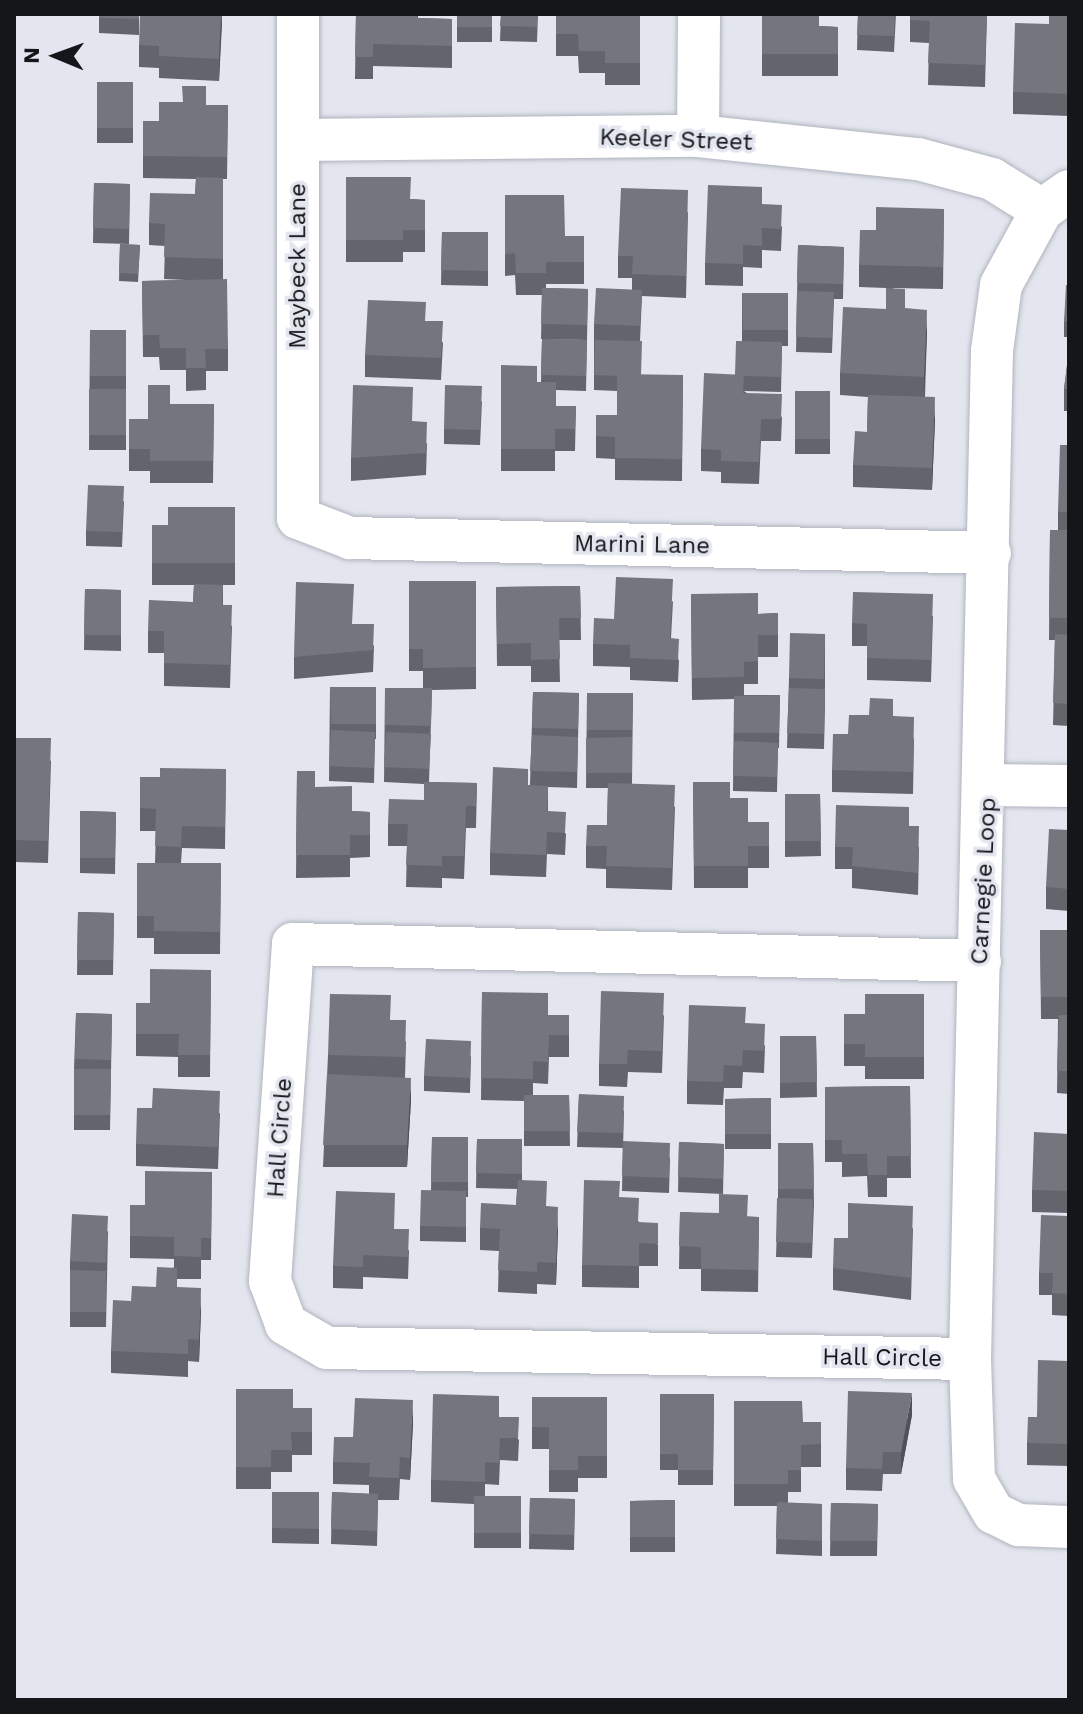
<!DOCTYPE html>
<html>
<head>
<meta charset="utf-8">
<style>
  body { margin:0 }
  #map { position:relative; width:1083px; height:1714px; overflow:hidden; background:#e3e6ef; font-family:"Work Sans",sans-serif }
  div>[style] { position:absolute }
  [style*='--x'] { left:calc(var(--x)*1px); top:calc(var(--y)*1px); width:calc(var(--w)*1px); rotate:calc(var(--a)*1deg) }
  .roads { filter:drop-shadow(0 0 2px #b0b3bc) drop-shadow(0 0 2px #b0b3bc) }
  .minor>* { height:42px; margin:-21px; padding:0 21px; transform-origin:21px; border-radius:21px; background:#fff }
  .wall>* { inset:0; background:#64656c }
  .shaded-wall>* { inset:0; background:#515258 }
  .building>* { inset:0; background:#74757d }
  span { translate:-50% -50%; white-space:nowrap; text-align:center; line-height:1.15; -webkit-text-stroke:7px #e3e6ef; paint-order:stroke }
  .street-label { font-size:24px; color:#151619 }
  .frame { position:absolute; inset:0; border:16px solid #151619; pointer-events:none }
  .north { position:absolute; left:16px; top:16px; width:80px; height:80px; -webkit-text-stroke:6px #e3e6ef; paint-order:stroke; rotate:271deg; font-size:22px; font-weight:700; line-height:32px; text-align:center; color:#151619 }
  .north::after { content:''; display:block; margin:auto; width:28px; height:36px; background:#151619; clip-path:polygon(50% 0,100% 100%,50% 72%,0 100%) }
</style>
</head>
<body>
<div id="map">
  <div class="roads">
    <div class="minor">
      <div style="--x:298;--y:14;--w:504;--a:90"></div>
      <div style="--x:298;--y:518;--w:56;--a:21"></div>
      <div style="--x:350;--y:538;--w:640;--a:1.34"></div>
      <div style="--x:698;--y:136;--w:122;--a:-89.5"></div>
      <div style="--x:299;--y:140;--w:399;--a:-0.6"></div>
      <div style="--x:698;--y:136;--w:221;--a:6"></div>
      <div style="--x:918;--y:159;--w:77;--a:15.1"></div>
      <div style="--x:992;--y:179;--w:59;--a:31.8"></div>
      <div style="--x:1069;--y:191;--w:33;--a:145"></div>
      <div style="--x:1042;--y:210;--w:85;--a:118.7"></div>
      <div style="--x:1001;--y:285;--w:67;--a:97.8"></div>
      <div style="--x:992;--y:351;--w:1008;--a:91.25"></div>
      <div style="--x:970;--y:1359;--w:120;--a:88.1"></div>
      <div style="--x:974;--y:1479;--w:39;--a:60"></div>
      <div style="--x:994;--y:1513;--w:28;--a:26"></div>
      <div style="--x:1019;--y:1525;--w:50;--a:2.3"></div>
      <div style="--x:988;--y:785;--w:81;--a:0.7"></div>
      <div style="--x:970;--y:1359;--w:643;--a:-179.02"></div>
      <div style="--x:327;--y:1348;--w:48;--a:-149.7"></div>
      <div style="--x:286;--y:1324;--w:46;--a:-110.4"></div>
      <div style="--x:270;--y:1281;--w:338;--a:-86.1"></div>
      <div style="--x:293;--y:944;--w:687;--a:1.42"></div>
    </div>
  </div>
  <div class="wall">
    <div style="clip-path:polygon(99px 14px,139px 14px,139px 35px,99px 33px)"></div>
    <div style="clip-path:polygon(222px 14px,219px 81px,159px 78px,159px 68px,139px 67px,139px 45px,158px 15px)"></div>
    <div style="clip-path:polygon(356px 14px,418px 14px,418px 18px,452px 19px,452px 68px,373px 66px,373px 79px,355px 79px)"></div>
    <div style="clip-path:polygon(457px 14px,492px 14px,492px 42px,457px 42px)"></div>
    <div style="clip-path:polygon(501px 14px,538px 14px,537px 42px,500px 41px)"></div>
    <div style="clip-path:polygon(556px 14px,640px 14px,640px 85px,605px 85px,605px 73px,579px 73px,578px 56px,556px 56px)"></div>
    <div style="clip-path:polygon(762px 14px,819px 26px,838px 27px,838px 76px,762px 76px)"></div>
    <div style="clip-path:polygon(858px 14px,896px 14px,894px 52px,857px 50px)"></div>
    <div style="clip-path:polygon(910px 14px,987px 14px,985px 87px,928px 85px,929px 43px,910px 42px)"></div>
    <div style="clip-path:polygon(1069px 14px,1069px 116px,1013px 114px,1013px 92px,1049px 24px)"></div>
    <div style="clip-path:polygon(97px 82px,133px 82px,133px 143px,97px 143px)"></div>
    <div style="clip-path:polygon(206px 105px,228px 105px,227px 179px,223px 179px,223px 279px,228px 349px,228px 371px,206px 371px,206px 390px,186px 391px,186px 370px,160px 370px,159px 357px,143px 357px,142px 281px,185px 280px,164px 279px,165px 246px,149px 245px,149px 223px,195px 194px,196px 179px,143px 178px,143px 121px,159px 121px)"></div>
    <div style="clip-path:polygon(346px 177px,411px 199px,425px 200px,425px 252px,403px 252px,403px 262px,346px 262px)"></div>
    <div style="clip-path:polygon(94px 183px,130px 184px,129px 244px,93px 243px)"></div>
    <div style="clip-path:polygon(505px 195px,565px 236px,584px 236px,584px 284px,546px 284px,546px 288px,588px 289px,587px 340px,541px 339px,542px 295px,516px 295px,515px 275px,505px 276px)"></div>
    <div style="clip-path:polygon(762px 204px,782px 227px,781px 251px,762px 250px,762px 268px,743px 267px,743px 286px,705px 285px,705px 263px)"></div>
    <div style="clip-path:polygon(944px 209px,943px 289px,893px 288px,905px 308px,927px 332px,925px 397px,935px 420px,932px 490px,853px 487px,853px 465px,867px 432px,868px 397px,840px 395px,840px 373px,886px 309px,886px 288px,859px 287px,859px 265px,876px 230px)"></div>
    <div style="clip-path:polygon(688px 212px,686px 298px,642px 296px,640px 341px,641px 375px,683px 375px,682px 481px,615px 480px,615px 459px,596px 458px,596px 415px,617px 415px,617px 391px,594px 390px,594px 324px,632px 290px,632px 278px,618px 278px,618px 256px)"></div>
    <div style="clip-path:polygon(442px 232px,488px 232px,488px 286px,441px 285px)"></div>
    <div style="clip-path:polygon(120px 244px,140px 245px,138px 282px,119px 281px)"></div>
    <div style="clip-path:polygon(798px 245px,844px 247px,843px 299px,834px 299px,832px 353px,796px 352px)"></div>
    <div style="clip-path:polygon(1069px 285px,1069px 337px,1064px 337px,1064px 322px)"></div>
    <div style="clip-path:polygon(742px 293px,788px 293px,788px 346px,782px 346px,781px 392px,744px 391px,782px 417px,781px 441px,761px 441px,759px 484px,721px 483px,721px 472px,701px 471px,701px 449px,735px 375px,742px 341px)"></div>
    <div style="clip-path:polygon(426px 321px,443px 343px,441px 380px,365px 377px,365px 355px)"></div>
    <div style="clip-path:polygon(90px 330px,126px 330px,126px 450px,89px 450px)"></div>
    <div style="clip-path:polygon(542px 339px,587px 340px,586px 391px,556px 390px,556px 406px,576px 406px,575px 451px,555px 451px,555px 471px,501px 471px,501px 365px,537px 382px,541px 382px)"></div>
    <div style="clip-path:polygon(1069px 350px,1069px 411px,1064px 411px,1064px 389px)"></div>
    <div style="clip-path:polygon(795px 391px,830px 391px,830px 454px,795px 454px)"></div>
    <div style="clip-path:polygon(482px 401px,480px 445px,444px 444px,444px 429px)"></div>
    <div style="clip-path:polygon(170px 404px,214px 404px,213px 483px,150px 483px,150px 471px,129px 471px,129px 419px,148px 419px)"></div>
    <div style="clip-path:polygon(413px 421px,427px 444px,426px 475px,351px 481px,351px 458px)"></div>
    <div style="clip-path:polygon(1069px 445px,1069px 726px,1053px 725px,1055px 640px,1049px 640px,1050px 530px,1058px 530px,1058px 512px)"></div>
    <div style="clip-path:polygon(124px 501px,122px 547px,86px 546px,86px 531px)"></div>
    <div style="clip-path:polygon(235px 507px,235px 585px,223px 585px,223px 605px,232px 627px,230px 688px,164px 686px,164px 653px,148px 653px,148px 631px,193px 602px,194px 585px,152px 585px,152px 525px,168px 525px)"></div>
    <div style="clip-path:polygon(409px 581px,476px 581px,476px 689px,432px 690px,429px 782px,477px 783px,476px 828px,466px 828px,464px 879px,442px 878px,442px 888px,406px 887px,407px 846px,388px 846px,388px 824px,424px 800px,424px 784px,384px 782px,385px 688px,423px 688px,423px 671px,409px 671px)"></div>
    <div style="clip-path:polygon(580px 586px,581px 640px,559px 640px,560px 682px,531px 682px,531px 666px,497px 666px,496px 587px)"></div>
    <div style="clip-path:polygon(85px 589px,121px 590px,121px 651px,84px 650px)"></div>
    <div style="clip-path:polygon(691px 594px,758px 614px,778px 613px,778px 657px,758px 657px,758px 684px,744px 684px,744px 695px,780px 695px,779px 748px,778px 748px,777px 792px,733px 791px,734px 699px,692px 700px)"></div>
    <div style="clip-path:polygon(673px 601px,671px 638px,679px 661px,678px 682px,630px 680px,630px 667px,593px 666px,593px 644px)"></div>
    <div style="clip-path:polygon(933px 616px,931px 682px,867px 680px,867px 646px,852px 646px,852px 623px)"></div>
    <div style="clip-path:polygon(353px 624px,374px 646px,373px 672px,294px 679px,294px 657px)"></div>
    <div style="clip-path:polygon(825px 634px,825px 705px,824px 749px,787px 748px,789px 678px)"></div>
    <div style="clip-path:polygon(330px 687px,376px 687px,376px 739px,375px 739px,374px 783px,329px 781px)"></div>
    <div style="clip-path:polygon(533px 692px,579px 693px,577px 788px,548px 787px,548px 811px,566px 834px,565px 855px,547px 854px,546px 877px,490px 875px,490px 853px,528px 785px,530px 785px)"></div>
    <div style="clip-path:polygon(587px 693px,633px 693px,632px 784px,675px 807px,672px 890px,606px 888px,606px 869px,586px 868px,586px 846px,607px 825px,608px 788px,586px 788px)"></div>
    <div style="clip-path:polygon(893px 716px,914px 739px,913px 794px,832px 792px,832px 770px,848px 734px)"></div>
    <div style="clip-path:polygon(14px 738px,51px 761px,48px 863px,14px 862px)"></div>
    <div style="clip-path:polygon(226px 769px,225px 849px,182px 848px,181px 863px,221px 863px,220px 954px,154px 954px,154px 938px,137px 938px,137px 863px,155px 863px,156px 831px,140px 831px,140px 777px,160px 777px)"></div>
    <div style="clip-path:polygon(297px 771px,315px 787px,352px 811px,370px 812px,370px 857px,350px 858px,350px 877px,296px 878px)"></div>
    <div style="clip-path:polygon(693px 782px,730px 798px,748px 822px,769px 822px,769px 868px,748px 868px,748px 888px,694px 888px)"></div>
    <div style="clip-path:polygon(785px 794px,820px 794px,821px 856px,785px 857px)"></div>
    <div style="clip-path:polygon(80px 811px,116px 812px,115px 874px,80px 873px)"></div>
    <div style="clip-path:polygon(909px 826px,919px 848px,918px 895px,852px 888px,852px 869px,835px 869px,835px 847px)"></div>
    <div style="clip-path:polygon(1069px 830px,1069px 911px,1046px 909px,1046px 887px)"></div>
    <div style="clip-path:polygon(78px 912px,114px 913px,113px 975px,77px 975px)"></div>
    <div style="clip-path:polygon(1040px 930px,1069px 930px,1069px 1094px,1057px 1093px,1058px 1019px,1041px 1019px)"></div>
    <div style="clip-path:polygon(211px 970px,210px 1077px,178px 1077px,178px 1057px,136px 1056px,136px 1003px,150px 1003px)"></div>
    <div style="clip-path:polygon(482px 992px,548px 1015px,569px 1015px,569px 1057px,549px 1057px,548px 1084px,533px 1083px,533px 1095px,569px 1095px,570px 1146px,524px 1146px,524px 1101px,481px 1100px)"></div>
    <div style="clip-path:polygon(924px 994px,924px 1079px,865px 1079px,865px 1066px,844px 1066px,844px 1014px,865px 1014px)"></div>
    <div style="clip-path:polygon(76px 1013px,112px 1014px,110px 1130px,74px 1130px,74px 1069px)"></div>
    <div style="clip-path:polygon(664px 1015px,662px 1073px,628px 1072px,627px 1087px,599px 1086px,599px 1064px)"></div>
    <div style="clip-path:polygon(391px 1020px,406px 1042px,405px 1078px,411px 1100px,407px 1167px,323px 1167px,328px 1055px)"></div>
    <div style="clip-path:polygon(746px 1023px,765px 1046px,764px 1073px,743px 1072px,742px 1088px,724px 1088px,723px 1105px,687px 1104px,687px 1081px)"></div>
    <div style="clip-path:polygon(780px 1036px,816px 1036px,817px 1097px,780px 1098px)"></div>
    <div style="clip-path:polygon(471px 1056px,470px 1093px,424px 1091px,424px 1076px)"></div>
    <div style="clip-path:polygon(910px 1086px,911px 1178px,887px 1178px,887px 1197px,868px 1197px,867px 1176px,842px 1177px,842px 1162px,825px 1162px,825px 1087px)"></div>
    <div style="clip-path:polygon(579px 1094px,624px 1111px,623px 1148px,577px 1147px)"></div>
    <div style="clip-path:polygon(771px 1098px,771px 1149px,725px 1149px,725px 1099px)"></div>
    <div style="clip-path:polygon(220px 1113px,218px 1169px,136px 1166px,136px 1144px)"></div>
    <div style="clip-path:polygon(1069px 1134px,1069px 1213px,1032px 1212px,1032px 1190px)"></div>
    <div style="clip-path:polygon(432px 1137px,468px 1137px,468px 1197px,466px 1197px,466px 1242px,420px 1241px,420px 1226px,431px 1191px)"></div>
    <div style="clip-path:polygon(477px 1139px,522px 1139px,522px 1180px,547px 1207px,558px 1229px,556px 1285px,537px 1284px,537px 1294px,498px 1292px,499px 1251px,480px 1250px,480px 1228px,516px 1205px,517px 1189px,476px 1188px)"></div>
    <div style="clip-path:polygon(623px 1141px,670px 1158px,669px 1193px,622px 1191px)"></div>
    <div style="clip-path:polygon(679px 1142px,724px 1144px,723px 1194px,678px 1192px)"></div>
    <div style="clip-path:polygon(778px 1143px,813px 1143px,814px 1204px,812px 1258px,776px 1257px,778px 1198px)"></div>
    <div style="clip-path:polygon(212px 1172px,211px 1260px,201px 1260px,201px 1279px,177px 1279px,177px 1288px,201px 1310px,199px 1362px,188px 1361px,188px 1377px,111px 1373px,111px 1351px,131px 1301px,156px 1287px,174px 1267px,174px 1259px,130px 1258px,130px 1205px,145px 1205px)"></div>
    <div style="clip-path:polygon(620px 1197px,639px 1222px,658px 1245px,658px 1266px,639px 1266px,639px 1288px,582px 1287px,582px 1265px)"></div>
    <div style="clip-path:polygon(680px 1212px,759px 1217px,758px 1292px,701px 1291px,701px 1269px,679px 1269px)"></div>
    <div style="clip-path:polygon(1069px 1216px,1069px 1316px,1052px 1315px,1052px 1295px,1039px 1295px,1039px 1273px)"></div>
    <div style="clip-path:polygon(913px 1228px,911px 1300px,833px 1290px,833px 1268px)"></div>
    <div style="clip-path:polygon(395px 1229px,409px 1251px,408px 1279px,363px 1277px,363px 1289px,333px 1288px,333px 1266px)"></div>
    <div style="clip-path:polygon(108px 1231px,106px 1327px,70px 1327px,70px 1261px)"></div>
    <div style="clip-path:polygon(1068px 1376px,1069px 1376px,1069px 1466px,1027px 1465px,1027px 1443px,1037px 1417px)"></div>
    <div style="clip-path:polygon(236px 1389px,293px 1408px,312px 1408px,312px 1455px,292px 1455px,292px 1472px,271px 1472px,271px 1489px,236px 1489px)"></div>
    <div style="clip-path:polygon(660px 1394px,714px 1394px,713px 1485px,678px 1485px,678px 1470px,660px 1470px)"></div>
    <div style="clip-path:polygon(532px 1397px,607px 1397px,607px 1478px,578px 1478px,578px 1492px,549px 1492px,549px 1449px,532px 1449px)"></div>
    <div style="clip-path:polygon(734px 1401px,803px 1422px,821px 1422px,821px 1467px,801px 1467px,801px 1492px,788px 1492px,788px 1503px,822px 1504px,822px 1556px,776px 1554px,777px 1506px,734px 1506px)"></div>
    <div style="clip-path:polygon(912px 1415px,901px 1474px,883px 1474px,882px 1491px,846px 1490px,846px 1468px)"></div>
    <div style="clip-path:polygon(499px 1417px,519px 1440px,518px 1461px,500px 1460px,499px 1485px,485px 1484px,485px 1496px,521px 1496px,521px 1548px,474px 1548px,474px 1504px,431px 1502px,431px 1480px)"></div>
    <div style="clip-path:polygon(413px 1423px,410px 1480px,400px 1479px,399px 1500px,378px 1500px,377px 1546px,331px 1544px,332px 1492px,369px 1494px,369px 1485px,333px 1484px,333px 1462px,353px 1437px)"></div>
    <div style="clip-path:polygon(272px 1492px,319px 1492px,319px 1544px,272px 1543px)"></div>
    <div style="clip-path:polygon(530px 1498px,575px 1499px,574px 1550px,529px 1549px)"></div>
    <div style="clip-path:polygon(675px 1500px,675px 1552px,630px 1552px,630px 1501px)"></div>
    <div style="clip-path:polygon(831px 1503px,878px 1504px,877px 1556px,830px 1556px)"></div>
  </div>
  <div class="shaded-wall">
    <div style="clip-path:polygon(221px 14px,222px 24px,219px 81px,219px 59px)"></div>
    <div style="clip-path:polygon(927px 310px,927px 332px,924px 399px,924px 377px)"></div>
    <div style="clip-path:polygon(935px 397px,935px 420px,932px 490px,932px 468px)"></div>
    <div style="clip-path:polygon(411px 1078px,411px 1100px,407px 1167px,407px 1145px)"></div>
    <div style="clip-path:polygon(558px 1207px,558px 1229px,556px 1285px,556px 1263px)"></div>
    <div style="clip-path:polygon(201px 1288px,201px 1310px,199px 1362px,199px 1340px)"></div>
    <div style="clip-path:polygon(912px 1393px,912px 1415px,901px 1474px,901px 1452px)"></div>
    <div style="clip-path:polygon(413px 1400px,413px 1423px,410px 1480px,410px 1458px)"></div>
  </div>
  <div class="building">
    <div style="clip-path:polygon(99px 14px,139px 14px,139px 19px,99px 18px)"></div>
    <div style="clip-path:polygon(140px 14px,221px 14px,219px 59px,159px 56px,159px 46px,139px 45px)"></div>
    <div style="clip-path:polygon(356px 14px,417px 14px,417px 18px,452px 19px,452px 46px,373px 44px,373px 57px,355px 57px)"></div>
    <div style="clip-path:polygon(457px 14px,492px 14px,492px 27px,457px 27px)"></div>
    <div style="clip-path:polygon(501px 14px,537px 14px,537px 27px,500px 26px)"></div>
    <div style="clip-path:polygon(556px 14px,640px 14px,640px 63px,605px 63px,605px 51px,579px 51px,578px 34px,556px 34px)"></div>
    <div style="clip-path:polygon(762px 14px,819px 14px,819px 26px,838px 27px,838px 54px,762px 54px)"></div>
    <div style="clip-path:polygon(858px 14px,895px 14px,894px 36px,857px 35px)"></div>
    <div style="clip-path:polygon(910px 14px,987px 14px,985px 65px,928px 63px,930px 21px,910px 20px)"></div>
    <div style="clip-path:polygon(1049px 14px,1069px 14px,1069px 94px,1013px 92px,1015px 23px,1049px 24px)"></div>
    <div style="clip-path:polygon(97px 82px,133px 82px,133px 128px,97px 128px)"></div>
    <div style="clip-path:polygon(182px 86px,206px 86px,206px 105px,228px 105px,227px 157px,143px 156px,143px 121px,159px 121px,159px 102px,183px 102px)"></div>
    <div style="clip-path:polygon(196px 177px,223px 178px,223px 259px,164px 257px,165px 224px,149px 223px,150px 193px,195px 194px)"></div>
    <div style="clip-path:polygon(346px 177px,411px 177px,410px 199px,425px 200px,425px 230px,403px 230px,403px 240px,346px 240px)"></div>
    <div style="clip-path:polygon(94px 183px,130px 184px,129px 229px,93px 228px)"></div>
    <div style="clip-path:polygon(708px 185px,762px 187px,762px 204px,782px 205px,781px 229px,762px 228px,762px 246px,743px 245px,743px 264px,705px 263px)"></div>
    <div style="clip-path:polygon(621px 188px,688px 190px,686px 276px,632px 274px,633px 256px,618px 256px)"></div>
    <div style="clip-path:polygon(505px 195px,564px 195px,565px 236px,584px 236px,584px 262px,546px 262px,546px 273px,516px 273px,515px 253px,505px 254px)"></div>
    <div style="clip-path:polygon(876px 207px,944px 209px,943px 267px,859px 265px,860px 230px,876px 230px)"></div>
    <div style="clip-path:polygon(442px 232px,488px 232px,488px 271px,441px 270px)"></div>
    <div style="clip-path:polygon(120px 244px,140px 245px,138px 274px,119px 273px)"></div>
    <div style="clip-path:polygon(798px 245px,844px 247px,843px 284px,797px 283px)"></div>
    <div style="clip-path:polygon(227px 279px,228px 349px,205px 349px,206px 368px,186px 368px,186px 348px,160px 348px,159px 335px,143px 335px,142px 281px)"></div>
    <div style="clip-path:polygon(1066px 285px,1069px 285px,1069px 322px,1064px 322px)"></div>
    <div style="clip-path:polygon(542px 288px,588px 289px,587px 325px,541px 324px)"></div>
    <div style="clip-path:polygon(596px 288px,642px 290px,640px 326px,594px 324px)"></div>
    <div style="clip-path:polygon(886px 288px,905px 289px,905px 308px,927px 310px,924px 377px,840px 373px,843px 307px,886px 309px)"></div>
    <div style="clip-path:polygon(797px 291px,834px 292px,832px 338px,796px 337px)"></div>
    <div style="clip-path:polygon(742px 293px,788px 293px,788px 330px,743px 330px)"></div>
    <div style="clip-path:polygon(368px 300px,426px 302px,425px 321px,443px 321px,441px 358px,365px 355px)"></div>
    <div style="clip-path:polygon(90px 330px,126px 330px,126px 376px,90px 376px)"></div>
    <div style="clip-path:polygon(542px 339px,587px 340px,586px 376px,541px 375px)"></div>
    <div style="clip-path:polygon(595px 340px,642px 341px,641px 375px,617px 374px,617px 376px,594px 375px)"></div>
    <div style="clip-path:polygon(736px 341px,782px 342px,781px 377px,744px 376px,744px 375px,735px 375px)"></div>
    <div style="clip-path:polygon(1069px 350px,1069px 389px,1064px 389px)"></div>
    <div style="clip-path:polygon(501px 365px,537px 366px,537px 382px,556px 382px,556px 406px,576px 406px,575px 429px,555px 429px,555px 449px,501px 449px)"></div>
    <div style="clip-path:polygon(704px 373px,744px 375px,743px 393px,782px 394px,781px 419px,761px 419px,759px 462px,721px 461px,721px 450px,701px 449px)"></div>
    <div style="clip-path:polygon(617px 374px,683px 375px,682px 459px,615px 458px,615px 437px,596px 436px,596px 415px,617px 415px)"></div>
    <div style="clip-path:polygon(148px 385px,170px 385px,170px 404px,214px 404px,213px 461px,150px 461px,150px 449px,129px 449px,129px 419px,148px 419px)"></div>
    <div style="clip-path:polygon(353px 385px,413px 387px,412px 421px,427px 422px,426px 453px,351px 458px)"></div>
    <div style="clip-path:polygon(445px 385px,482px 386px,480px 430px,444px 429px)"></div>
    <div style="clip-path:polygon(89px 389px,126px 389px,126px 435px,89px 435px)"></div>
    <div style="clip-path:polygon(795px 391px,830px 391px,830px 439px,795px 439px)"></div>
    <div style="clip-path:polygon(868px 395px,935px 397px,932px 468px,853px 465px,855px 431px,867px 432px)"></div>
    <div style="clip-path:polygon(1060px 445px,1069px 445px,1069px 512px,1058px 512px)"></div>
    <div style="clip-path:polygon(88px 485px,124px 486px,122px 532px,86px 531px)"></div>
    <div style="clip-path:polygon(168px 507px,235px 507px,235px 563px,152px 563px,152px 525px,168px 525px)"></div>
    <div style="clip-path:polygon(1050px 530px,1069px 530px,1069px 618px,1049px 618px)"></div>
    <div style="clip-path:polygon(616px 577px,673px 579px,670px 638px,679px 639px,678px 660px,630px 658px,630px 645px,593px 644px,594px 618px,614px 619px)"></div>
    <div style="clip-path:polygon(409px 581px,476px 581px,476px 667px,423px 668px,423px 649px,409px 649px)"></div>
    <div style="clip-path:polygon(296px 582px,354px 584px,352px 624px,374px 624px,373px 650px,294px 657px)"></div>
    <div style="clip-path:polygon(194px 584px,223px 585px,222px 605px,232px 605px,230px 665px,164px 663px,164px 631px,148px 631px,149px 600px,193px 602px)"></div>
    <div style="clip-path:polygon(580px 586px,581px 618px,559px 618px,560px 659px,531px 660px,531px 643px,497px 644px,496px 587px)"></div>
    <div style="clip-path:polygon(85px 589px,121px 590px,121px 635px,84px 635px)"></div>
    <div style="clip-path:polygon(853px 592px,933px 594px,931px 660px,867px 658px,867px 624px,852px 623px)"></div>
    <div style="clip-path:polygon(758px 593px,758px 614px,778px 613px,778px 635px,758px 635px,758px 661px,744px 662px,744px 677px,692px 678px,691px 594px)"></div>
    <div style="clip-path:polygon(790px 633px,825px 634px,824px 679px,789px 678px)"></div>
    <div style="clip-path:polygon(1055px 634px,1069px 635px,1069px 704px,1053px 703px)"></div>
    <div style="clip-path:polygon(330px 687px,376px 687px,376px 724px,331px 724px)"></div>
    <div style="clip-path:polygon(385px 688px,432px 688px,431px 726px,385px 725px)"></div>
    <div style="clip-path:polygon(789px 688px,825px 689px,824px 734px,787px 733px)"></div>
    <div style="clip-path:polygon(533px 692px,579px 693px,578px 729px,532px 728px)"></div>
    <div style="clip-path:polygon(587px 693px,633px 693px,632px 730px,587px 730px)"></div>
    <div style="clip-path:polygon(780px 695px,779px 733px,734px 733px,734px 696px)"></div>
    <div style="clip-path:polygon(870px 698px,893px 699px,893px 716px,914px 717px,913px 772px,832px 770px,833px 734px,848px 734px,849px 715px,869px 715px)"></div>
    <div style="clip-path:polygon(331px 730px,375px 732px,374px 768px,329px 766px)"></div>
    <div style="clip-path:polygon(386px 732px,431px 734px,429px 769px,384px 767px)"></div>
    <div style="clip-path:polygon(532px 735px,578px 737px,577px 772px,530px 771px)"></div>
    <div style="clip-path:polygon(632px 737px,632px 773px,586px 773px,586px 738px)"></div>
    <div style="clip-path:polygon(14px 738px,51px 738px,48px 841px,14px 840px)"></div>
    <div style="clip-path:polygon(734px 741px,778px 743px,777px 777px,733px 776px)"></div>
    <div style="clip-path:polygon(493px 767px,528px 769px,528px 785px,548px 786px,547px 811px,566px 812px,565px 833px,547px 832px,546px 855px,490px 853px)"></div>
    <div style="clip-path:polygon(160px 768px,226px 769px,225px 827px,182px 826px,181px 847px,155px 846px,156px 809px,140px 808px,140px 777px,160px 777px)"></div>
    <div style="clip-path:polygon(297px 771px,315px 771px,315px 787px,352px 786px,352px 811px,370px 812px,370px 835px,350px 835px,350px 855px,296px 855px)"></div>
    <div style="clip-path:polygon(424px 782px,477px 783px,476px 806px,466px 806px,464px 856px,442px 856px,442px 866px,406px 865px,408px 824px,388px 824px,389px 799px,424px 800px)"></div>
    <div style="clip-path:polygon(693px 782px,730px 782px,730px 798px,748px 798px,748px 822px,769px 822px,769px 846px,748px 846px,748px 866px,694px 866px)"></div>
    <div style="clip-path:polygon(608px 783px,675px 785px,672px 868px,606px 866px,607px 846px,586px 846px,587px 825px,607px 825px)"></div>
    <div style="clip-path:polygon(785px 794px,820px 794px,821px 841px,785px 841px)"></div>
    <div style="clip-path:polygon(836px 805px,909px 807px,909px 826px,919px 826px,918px 873px,852px 866px,853px 847px,835px 847px)"></div>
    <div style="clip-path:polygon(80px 811px,116px 812px,115px 858px,80px 858px)"></div>
    <div style="clip-path:polygon(1049px 829px,1069px 830px,1069px 889px,1046px 887px)"></div>
    <div style="clip-path:polygon(137px 863px,221px 863px,220px 932px,154px 931px,154px 916px,137px 916px)"></div>
    <div style="clip-path:polygon(78px 912px,114px 913px,113px 960px,77px 960px)"></div>
    <div style="clip-path:polygon(1040px 930px,1069px 930px,1069px 997px,1041px 997px)"></div>
    <div style="clip-path:polygon(150px 969px,211px 970px,210px 1055px,178px 1055px,179px 1034px,136px 1034px,136px 1003px,150px 1003px)"></div>
    <div style="clip-path:polygon(601px 991px,664px 993px,662px 1051px,628px 1050px,627px 1064px,599px 1064px)"></div>
    <div style="clip-path:polygon(482px 992px,548px 993px,548px 1015px,569px 1015px,569px 1035px,549px 1035px,548px 1062px,533px 1061px,533px 1079px,481px 1078px)"></div>
    <div style="clip-path:polygon(330px 994px,391px 995px,390px 1020px,406px 1020px,405px 1057px,328px 1055px)"></div>
    <div style="clip-path:polygon(865px 994px,924px 994px,924px 1057px,865px 1057px,865px 1044px,844px 1044px,844px 1014px,865px 1014px)"></div>
    <div style="clip-path:polygon(689px 1005px,746px 1007px,745px 1023px,765px 1024px,764px 1051px,743px 1050px,742px 1066px,724px 1065px,723px 1082px,687px 1081px)"></div>
    <div style="clip-path:polygon(76px 1013px,112px 1014px,111px 1060px,75px 1059px)"></div>
    <div style="clip-path:polygon(1059px 1015px,1069px 1015px,1069px 1071px,1057px 1071px)"></div>
    <div style="clip-path:polygon(780px 1036px,816px 1036px,817px 1082px,780px 1083px)"></div>
    <div style="clip-path:polygon(426px 1039px,471px 1041px,470px 1078px,424px 1076px)"></div>
    <div style="clip-path:polygon(74px 1069px,111px 1069px,110px 1115px,74px 1115px)"></div>
    <div style="clip-path:polygon(327px 1074px,411px 1078px,407px 1145px,323px 1145px)"></div>
    <div style="clip-path:polygon(910px 1086px,911px 1156px,887px 1156px,887px 1175px,868px 1175px,867px 1154px,842px 1154px,842px 1140px,825px 1140px,825px 1087px)"></div>
    <div style="clip-path:polygon(153px 1088px,220px 1091px,218px 1147px,136px 1144px,137px 1108px,152px 1108px)"></div>
    <div style="clip-path:polygon(579px 1094px,624px 1096px,623px 1133px,577px 1132px)"></div>
    <div style="clip-path:polygon(524px 1095px,569px 1095px,570px 1131px,524px 1131px)"></div>
    <div style="clip-path:polygon(771px 1098px,771px 1134px,725px 1134px,725px 1099px)"></div>
    <div style="clip-path:polygon(1034px 1132px,1069px 1134px,1069px 1191px,1032px 1190px)"></div>
    <div style="clip-path:polygon(432px 1137px,468px 1137px,468px 1182px,431px 1182px)"></div>
    <div style="clip-path:polygon(477px 1139px,522px 1139px,522px 1174px,476px 1173px)"></div>
    <div style="clip-path:polygon(623px 1141px,670px 1143px,669px 1178px,622px 1176px)"></div>
    <div style="clip-path:polygon(679px 1142px,724px 1144px,723px 1179px,678px 1177px)"></div>
    <div style="clip-path:polygon(778px 1143px,813px 1143px,814px 1189px,778px 1189px)"></div>
    <div style="clip-path:polygon(145px 1171px,212px 1172px,211px 1238px,201px 1238px,201px 1257px,174px 1256px,174px 1237px,130px 1236px,130px 1205px,145px 1205px)"></div>
    <div style="clip-path:polygon(518px 1180px,547px 1181px,546px 1206px,558px 1207px,556px 1263px,537px 1262px,537px 1272px,498px 1270px,500px 1229px,480px 1228px,481px 1203px,516px 1205px)"></div>
    <div style="clip-path:polygon(584px 1180px,620px 1181px,619px 1197px,639px 1198px,638px 1222px,658px 1223px,658px 1244px,639px 1243px,639px 1266px,582px 1265px)"></div>
    <div style="clip-path:polygon(421px 1190px,466px 1191px,466px 1227px,420px 1226px)"></div>
    <div style="clip-path:polygon(336px 1191px,395px 1193px,394px 1229px,409px 1229px,408px 1257px,363px 1255px,363px 1267px,333px 1266px)"></div>
    <div style="clip-path:polygon(719px 1194px,748px 1195px,747px 1217px,759px 1217px,758px 1270px,701px 1269px,701px 1247px,679px 1246px,680px 1212px,719px 1213px)"></div>
    <div style="clip-path:polygon(777px 1198px,813px 1199px,812px 1243px,776px 1242px)"></div>
    <div style="clip-path:polygon(848px 1203px,913px 1206px,911px 1278px,833px 1268px,834px 1238px,848px 1238px)"></div>
    <div style="clip-path:polygon(72px 1214px,108px 1216px,106px 1263px,70px 1261px)"></div>
    <div style="clip-path:polygon(1041px 1215px,1069px 1216px,1069px 1294px,1052px 1293px,1053px 1273px,1039px 1273px)"></div>
    <div style="clip-path:polygon(157px 1267px,177px 1268px,177px 1287px,201px 1288px,199px 1340px,188px 1339px,188px 1354px,111px 1351px,113px 1300px,131px 1301px,132px 1286px,156px 1287px)"></div>
    <div style="clip-path:polygon(70px 1270px,106px 1271px,106px 1312px,70px 1312px)"></div>
    <div style="clip-path:polygon(1038px 1360px,1068px 1361px,1067px 1376px,1069px 1376px,1069px 1444px,1027px 1443px,1028px 1417px,1037px 1417px)"></div>
    <div style="clip-path:polygon(236px 1389px,293px 1389px,293px 1408px,312px 1408px,312px 1432px,291px 1432px,292px 1450px,271px 1450px,271px 1467px,236px 1467px)"></div>
    <div style="clip-path:polygon(848px 1391px,912px 1393px,901px 1452px,883px 1452px,882px 1469px,846px 1468px)"></div>
    <div style="clip-path:polygon(433px 1394px,499px 1396px,499px 1417px,519px 1417px,518px 1438px,500px 1438px,499px 1463px,485px 1462px,485px 1482px,431px 1480px)"></div>
    <div style="clip-path:polygon(660px 1394px,714px 1394px,713px 1470px,678px 1470px,678px 1454px,660px 1454px)"></div>
    <div style="clip-path:polygon(532px 1397px,607px 1397px,607px 1456px,578px 1456px,578px 1470px,549px 1470px,549px 1427px,532px 1427px)"></div>
    <div style="clip-path:polygon(355px 1398px,413px 1400px,410px 1458px,400px 1457px,399px 1478px,369px 1477px,370px 1463px,333px 1462px,334px 1437px,353px 1437px)"></div>
    <div style="clip-path:polygon(734px 1401px,802px 1401px,803px 1422px,821px 1422px,821px 1444px,801px 1445px,801px 1470px,788px 1470px,788px 1484px,734px 1484px)"></div>
    <div style="clip-path:polygon(272px 1492px,319px 1492px,319px 1529px,272px 1528px)"></div>
    <div style="clip-path:polygon(332px 1492px,378px 1494px,377px 1531px,331px 1529px)"></div>
    <div style="clip-path:polygon(474px 1496px,521px 1496px,521px 1533px,474px 1533px)"></div>
    <div style="clip-path:polygon(530px 1498px,575px 1499px,574px 1535px,529px 1534px)"></div>
    <div style="clip-path:polygon(675px 1500px,675px 1537px,630px 1537px,630px 1501px)"></div>
    <div style="clip-path:polygon(777px 1502px,822px 1504px,822px 1541px,776px 1539px)"></div>
    <div style="clip-path:polygon(831px 1503px,878px 1504px,877px 1541px,830px 1541px)"></div>
  </div>
  <div class="street-label">
    <span style="left:676px;top:140px;rotate:2deg">Keeler Street</span>
    <span style="left:298px;top:266px;rotate:-90deg">Maybeck Lane</span>
    <span style="left:642px;top:545px;rotate:1deg">Marini Lane</span>
    <span style="left:984px;top:881px;rotate:-87deg">Carnegie Loop</span>
    <span style="left:280px;top:1138px;rotate:-86deg">Hall Circle</span>
    <span style="left:882px;top:1358px;rotate:1deg">Hall Circle</span>
  </div>
  <div class="frame"></div>
  <div class="north">N</div>
</div>
</body>
</html>
